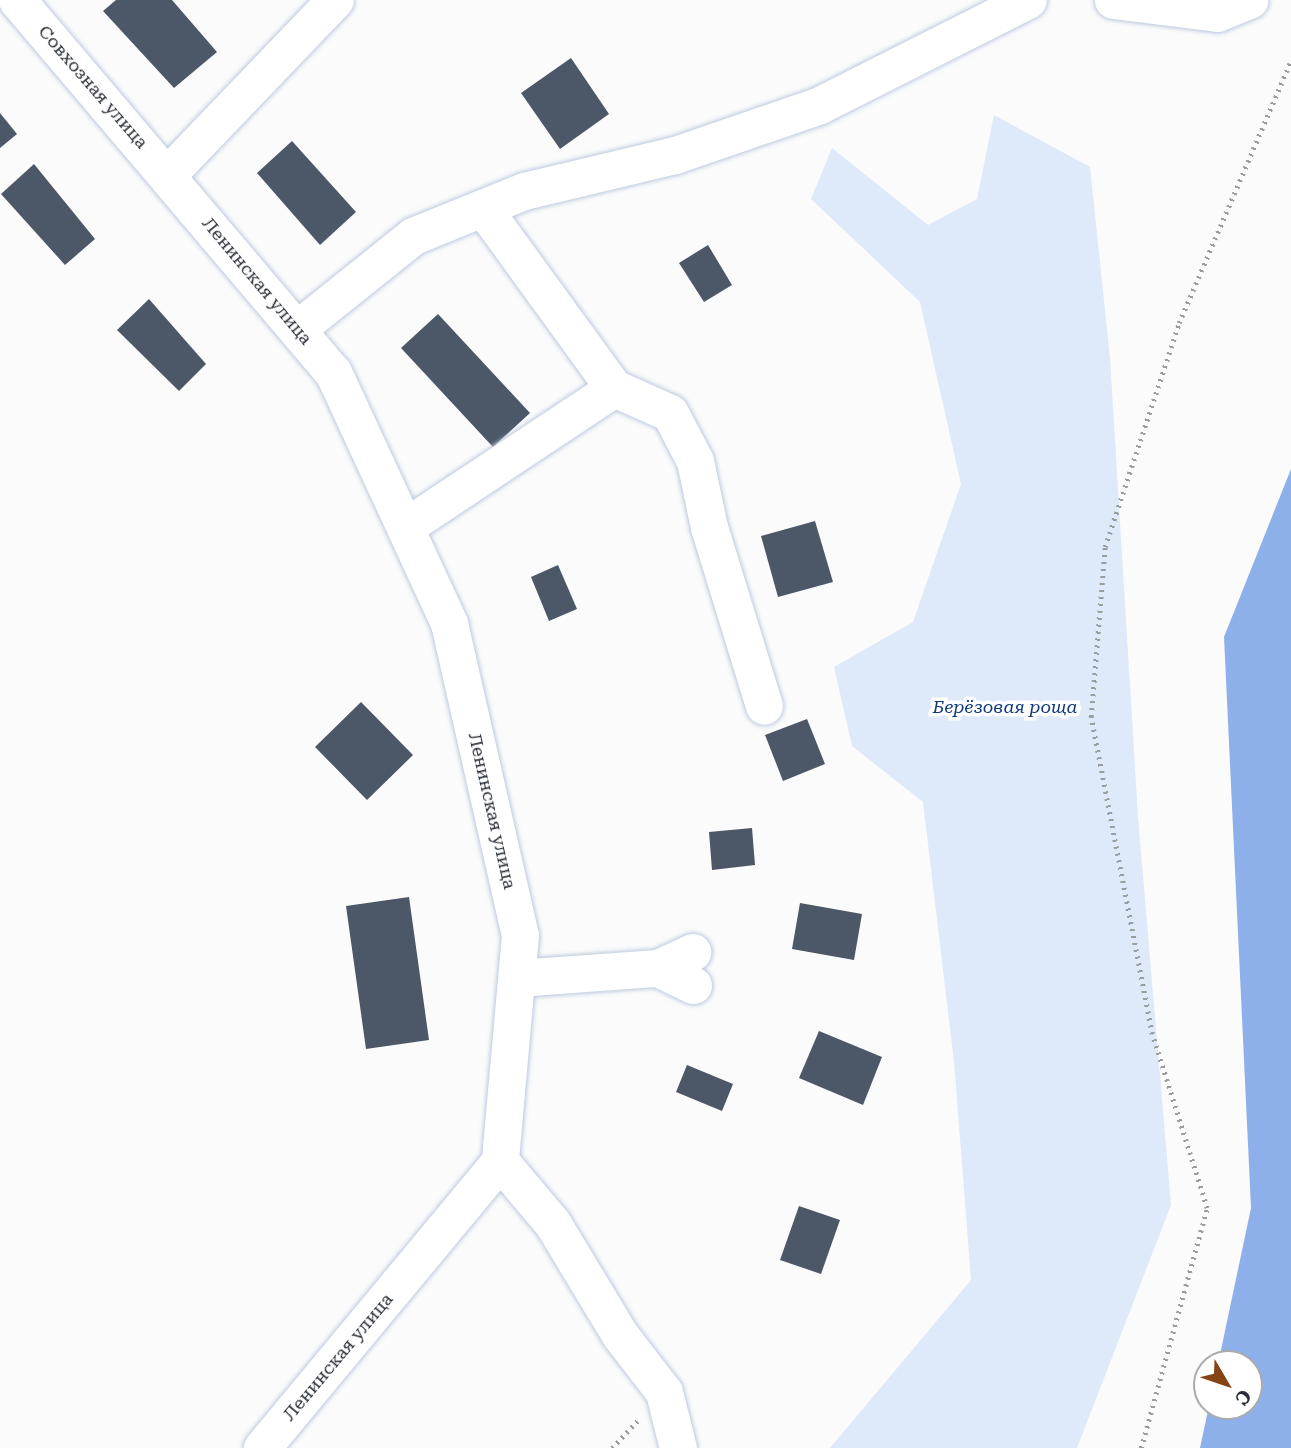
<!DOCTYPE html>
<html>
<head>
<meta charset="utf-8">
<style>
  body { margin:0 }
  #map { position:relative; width:1291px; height:1448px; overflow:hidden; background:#fbfbfb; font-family:"Roboto Serif",serif }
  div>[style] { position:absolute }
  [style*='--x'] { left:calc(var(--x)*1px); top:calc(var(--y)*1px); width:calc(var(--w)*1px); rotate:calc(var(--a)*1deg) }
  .green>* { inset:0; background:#dee9fa }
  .water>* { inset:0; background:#8db0eb }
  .building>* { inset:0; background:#4c5768 }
  .path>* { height:4.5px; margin-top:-2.25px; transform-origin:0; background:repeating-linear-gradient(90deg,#9a9da0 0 2px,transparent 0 7px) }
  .roads { filter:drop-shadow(0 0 2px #becade) drop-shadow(0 0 2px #becade) }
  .minor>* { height:37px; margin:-18.5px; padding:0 18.5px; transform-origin:18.5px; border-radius:18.5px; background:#fff }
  span { translate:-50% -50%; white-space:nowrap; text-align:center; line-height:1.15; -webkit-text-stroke:7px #fff; paint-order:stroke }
  .street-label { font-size:18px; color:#292e36 }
  .park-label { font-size:18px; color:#123a7e; font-style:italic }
  .north { position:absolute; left:1193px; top:1350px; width:70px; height:70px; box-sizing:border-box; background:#fff; border:2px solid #a9abaf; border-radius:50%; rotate:129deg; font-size:19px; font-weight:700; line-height:28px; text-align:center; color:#292e36 }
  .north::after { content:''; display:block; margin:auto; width:24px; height:32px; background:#864314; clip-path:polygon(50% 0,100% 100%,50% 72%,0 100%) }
</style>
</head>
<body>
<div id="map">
  <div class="green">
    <div style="clip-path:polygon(994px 115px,1090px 167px,1110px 358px,1138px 817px,1171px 1205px,1077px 1448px,830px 1448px,971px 1280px,954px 1062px,923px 802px,852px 746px,834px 667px,913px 622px,961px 484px,920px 302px,811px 199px,832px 148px,928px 225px,977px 199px)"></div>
  </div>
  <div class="water">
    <div style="clip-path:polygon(1291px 469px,1291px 1448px,1200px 1448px,1209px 1406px,1249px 1406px,1249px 1364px,1218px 1364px,1251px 1208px,1224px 637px)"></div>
  </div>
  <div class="building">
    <div style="clip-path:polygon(116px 0,172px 0,217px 52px,174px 88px,103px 11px)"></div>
    <div style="clip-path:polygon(571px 58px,609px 114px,560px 149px,521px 93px)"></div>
    <div style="clip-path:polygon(0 113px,17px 134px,0 148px)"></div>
    <div style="clip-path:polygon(292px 141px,356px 212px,320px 245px,257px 173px)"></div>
    <div style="clip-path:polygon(34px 164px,95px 239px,65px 265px,1px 194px)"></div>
    <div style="clip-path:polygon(708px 245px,732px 285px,704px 302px,679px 263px)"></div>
    <div style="clip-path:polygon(149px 299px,206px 364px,179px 391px,117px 330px)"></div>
    <div style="clip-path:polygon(438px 314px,530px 413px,493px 447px,401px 348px)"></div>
    <div style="clip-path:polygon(815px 521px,833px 582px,778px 597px,761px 536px)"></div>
    <div style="clip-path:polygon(558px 565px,577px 609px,549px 621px,531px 577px)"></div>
    <div style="clip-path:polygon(361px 702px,413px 755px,367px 800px,315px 747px)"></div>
    <div style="clip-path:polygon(807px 719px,825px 764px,783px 781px,765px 735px)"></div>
    <div style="clip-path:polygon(752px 828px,755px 865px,712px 870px,709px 832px)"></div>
    <div style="clip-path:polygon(409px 897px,429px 1040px,366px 1049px,346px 906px)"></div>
    <div style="clip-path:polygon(800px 903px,862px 914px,854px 960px,792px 949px)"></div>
    <div style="clip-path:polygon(819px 1031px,882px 1057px,863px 1105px,799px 1078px)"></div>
    <div style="clip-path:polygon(687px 1065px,733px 1084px,722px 1111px,676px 1092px)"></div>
    <div style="clip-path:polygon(799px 1206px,840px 1220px,821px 1274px,780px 1260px)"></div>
  </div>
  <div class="path">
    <div style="--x:612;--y:1448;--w:37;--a:-47"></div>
    <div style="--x:1141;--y:1448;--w:249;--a:-74.6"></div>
    <div style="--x:1207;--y:1208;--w:182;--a:-107.5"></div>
    <div style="--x:1152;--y:1034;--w:323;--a:-100.9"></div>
    <div style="--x:1091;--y:717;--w:171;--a:-85.3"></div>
    <div style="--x:1105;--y:547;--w:236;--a:-71.7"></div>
    <div style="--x:1179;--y:323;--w:286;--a:-66.9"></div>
  </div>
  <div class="roads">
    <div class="minor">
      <div style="--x:17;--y:0;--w:488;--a:49.7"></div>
      <div style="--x:333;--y:372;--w:277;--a:65.2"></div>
      <div style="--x:449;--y:623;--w:320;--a:77.2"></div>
      <div style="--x:520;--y:935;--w:227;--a:95.1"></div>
      <div style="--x:500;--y:1161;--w:373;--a:129.7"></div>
      <div style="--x:1113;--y:0;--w:105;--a:7.1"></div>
      <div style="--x:1217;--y:13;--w:35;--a:-22"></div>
      <div style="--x:168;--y:174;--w:241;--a:-46.2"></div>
      <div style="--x:483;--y:208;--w:223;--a:54"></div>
      <div style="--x:297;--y:329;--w:149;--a:-38.7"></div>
      <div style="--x:413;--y:236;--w:120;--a:-22.1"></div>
      <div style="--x:524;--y:191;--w:155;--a:-13.4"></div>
      <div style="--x:675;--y:155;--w:153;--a:-19"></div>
      <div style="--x:820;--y:105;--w:233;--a:-26.8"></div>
      <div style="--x:405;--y:527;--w:251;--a:-33.6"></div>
      <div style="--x:614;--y:388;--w:61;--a:24.1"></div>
      <div style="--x:670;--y:413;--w:54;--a:62.5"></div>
      <div style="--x:695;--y:461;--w:67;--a:78"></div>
      <div style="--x:709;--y:527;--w:187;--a:72.9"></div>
      <div style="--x:658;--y:968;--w:39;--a:26"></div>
      <div style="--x:517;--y:978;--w:141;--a:-4.1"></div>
      <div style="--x:658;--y:968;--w:38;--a:-25"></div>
      <div style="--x:500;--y:1161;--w:82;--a:49.9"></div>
      <div style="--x:553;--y:1224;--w:130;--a:58.9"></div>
      <div style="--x:620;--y:1335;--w:72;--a:52.3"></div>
      <div style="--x:664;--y:1392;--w:58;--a:76"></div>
    </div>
  </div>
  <div class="street-label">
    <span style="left:93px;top:87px;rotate:49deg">Совхозная улица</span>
    <span style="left:257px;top:281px;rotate:50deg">Ленинская улица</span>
    <span style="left:492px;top:811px;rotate:77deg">Ленинская улица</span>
    <span style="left:338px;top:1357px;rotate:-50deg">Ленинская улица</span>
  </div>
  <div class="park-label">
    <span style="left:1005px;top:707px">Берёзовая роща</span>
  </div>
  <div class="north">С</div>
</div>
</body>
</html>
